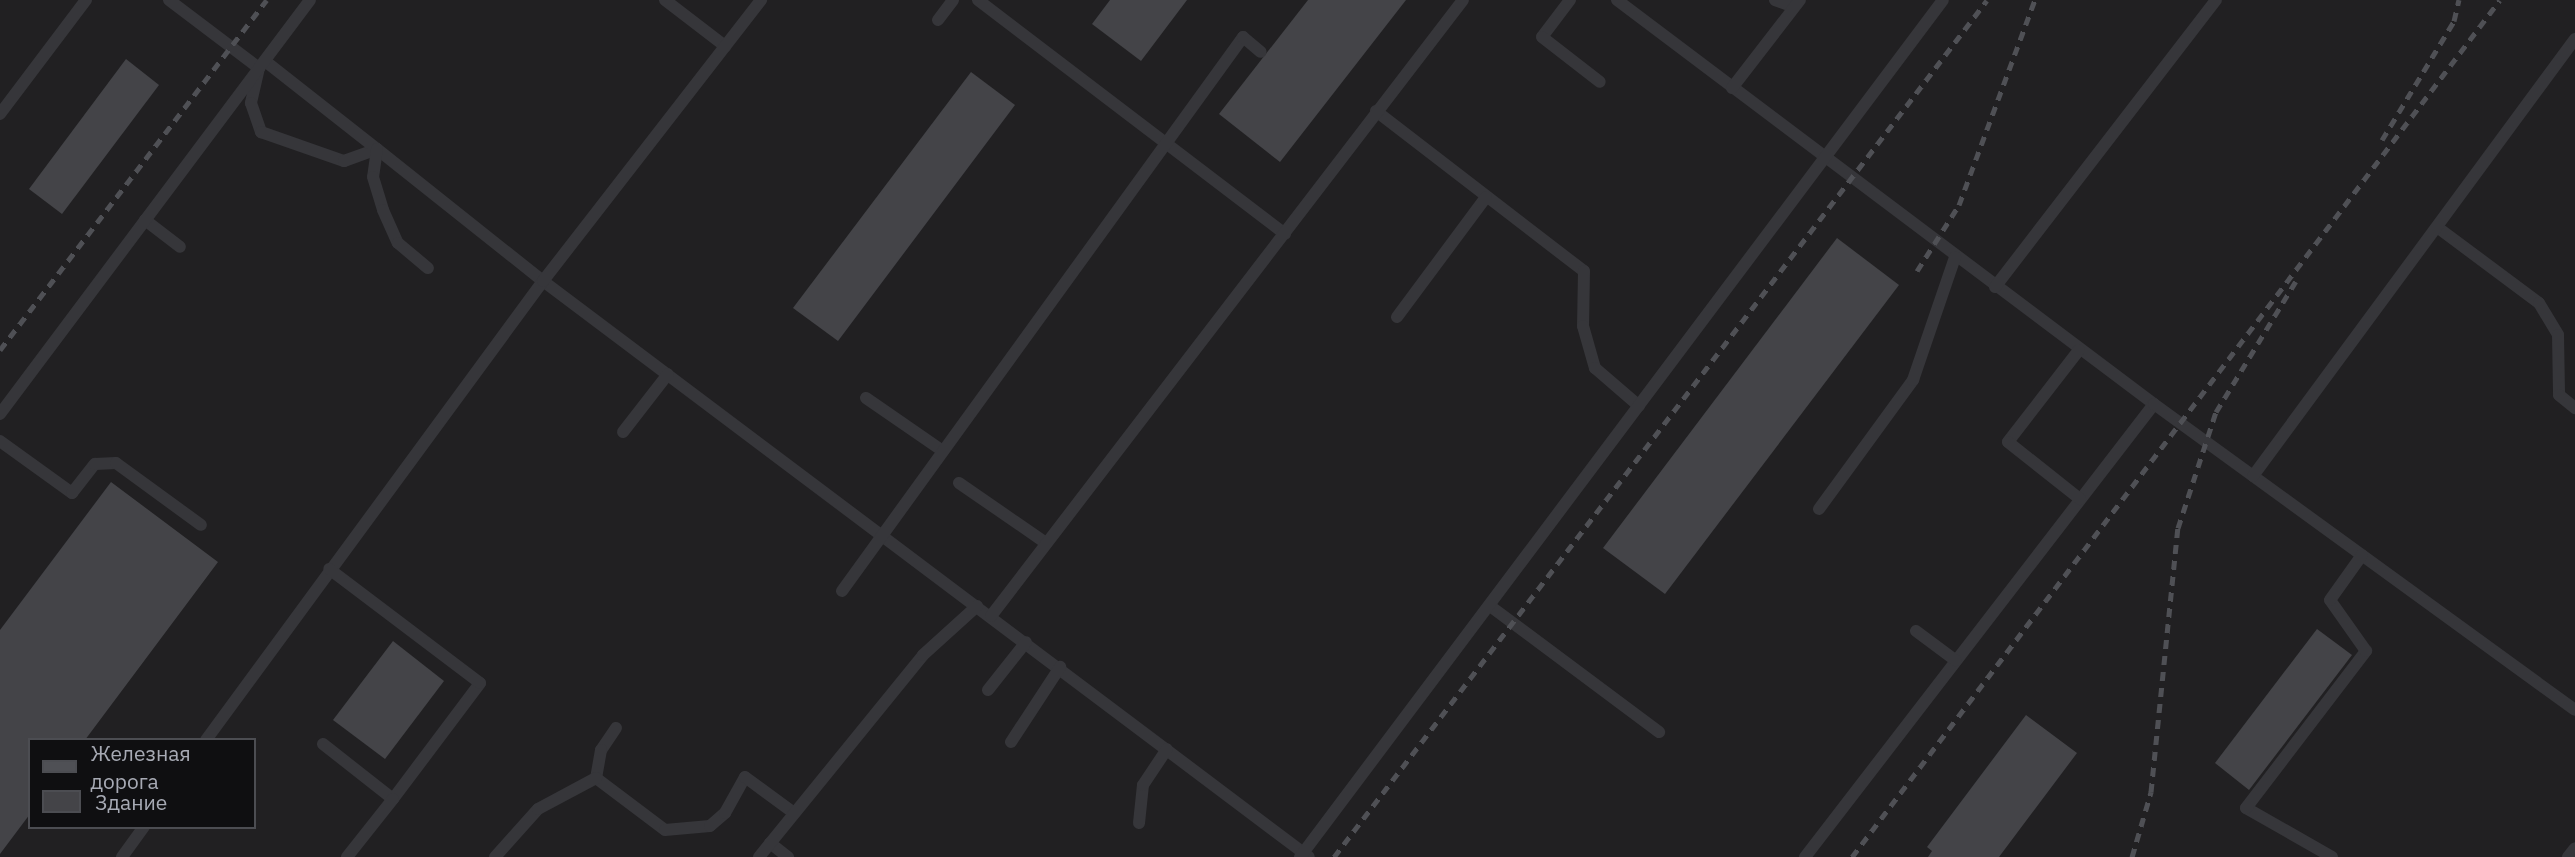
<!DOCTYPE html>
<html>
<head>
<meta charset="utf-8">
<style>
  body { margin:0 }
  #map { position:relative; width:2575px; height:857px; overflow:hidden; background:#141416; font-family:"IBM Plex Sans",sans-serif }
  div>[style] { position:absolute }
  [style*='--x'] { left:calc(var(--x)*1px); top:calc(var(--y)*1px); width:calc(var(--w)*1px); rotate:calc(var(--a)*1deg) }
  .built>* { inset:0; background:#212022 }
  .building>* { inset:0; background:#444448 }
  .lane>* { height:12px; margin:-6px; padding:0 6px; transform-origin:6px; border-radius:6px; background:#36363a }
  .rail>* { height:5px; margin-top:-2.5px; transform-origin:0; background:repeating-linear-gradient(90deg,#4f5055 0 9px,transparent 0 16px) }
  span { translate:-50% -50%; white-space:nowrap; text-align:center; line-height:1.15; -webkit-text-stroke:5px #0f0f11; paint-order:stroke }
  .legend { position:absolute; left:28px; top:738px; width:228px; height:91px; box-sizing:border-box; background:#0f0f11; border:2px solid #4c4d52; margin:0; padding:9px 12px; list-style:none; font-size:21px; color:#a7aab4 }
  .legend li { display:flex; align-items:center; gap:14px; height:35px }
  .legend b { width:35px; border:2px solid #4c4d52 }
</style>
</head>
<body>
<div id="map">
  <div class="built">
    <div style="clip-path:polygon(evenodd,0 0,2575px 0,2575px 857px,0 857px,0 0,30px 740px,254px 740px,254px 827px,30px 827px,30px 740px)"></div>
  </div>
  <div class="building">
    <div style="clip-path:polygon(1110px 0,1187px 0,1141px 61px,1092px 24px)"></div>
    <div style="clip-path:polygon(1308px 0,1406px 0,1280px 162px,1219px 114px)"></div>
    <div style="clip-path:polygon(126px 59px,159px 85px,62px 214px,29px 189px)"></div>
    <div style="clip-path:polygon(971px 72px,1015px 105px,838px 341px,793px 308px)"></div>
    <div style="clip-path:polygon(1837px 238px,1899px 285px,1665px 594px,1603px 548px)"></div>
    <div style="clip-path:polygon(111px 482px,218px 562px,85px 740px,30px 740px,30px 814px,0 854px,0 630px)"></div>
    <div style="clip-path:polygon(2317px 629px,2352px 655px,2249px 790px,2215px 763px)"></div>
    <div style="clip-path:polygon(393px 641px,444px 681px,385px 759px,333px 720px)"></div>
    <div style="clip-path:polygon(2026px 715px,2077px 753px,1999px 857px,1928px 857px,1932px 851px,1927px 847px)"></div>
  </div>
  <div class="lane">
    <div style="--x:169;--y:0;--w:113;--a:37.1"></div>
    <div style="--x:259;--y:68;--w:36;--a:103"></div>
    <div style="--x:251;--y:103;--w:31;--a:71"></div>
    <div style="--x:261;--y:132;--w:88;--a:19.3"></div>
    <div style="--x:344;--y:161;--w:35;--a:-20"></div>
    <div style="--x:377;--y:149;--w:212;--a:38.5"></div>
    <div style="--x:543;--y:281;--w:958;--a:36.94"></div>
    <div style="--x:665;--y:0;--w:76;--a:37.5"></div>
    <div style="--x:978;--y:0;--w:386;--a:37.3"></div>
    <div style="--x:1570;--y:0;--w:46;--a:127.1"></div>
    <div style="--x:1542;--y:37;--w:73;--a:37.8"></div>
    <div style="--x:1617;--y:0;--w:672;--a:36.96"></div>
    <div style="--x:2154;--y:404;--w:572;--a:127.61"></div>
    <div style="--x:1775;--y:0;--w:20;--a:20"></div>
    <div style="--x:938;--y:20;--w:25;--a:-53"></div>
    <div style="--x:265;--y:61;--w:142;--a:38.2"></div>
    <div style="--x:377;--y:149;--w:28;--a:98"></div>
    <div style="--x:373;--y:177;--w:34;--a:73"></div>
    <div style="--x:383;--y:210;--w:36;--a:66"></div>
    <div style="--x:398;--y:243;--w:39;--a:40"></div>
    <div style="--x:1732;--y:88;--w:111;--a:-52.3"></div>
    <div style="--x:1376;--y:111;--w:262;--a:37.6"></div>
    <div style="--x:1584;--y:271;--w:55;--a:91"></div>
    <div style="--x:1583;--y:326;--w:44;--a:74.1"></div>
    <div style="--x:1595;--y:368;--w:58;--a:40.8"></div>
    <div style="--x:0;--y:114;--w:143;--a:-53"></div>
    <div style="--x:145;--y:220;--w:44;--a:37.6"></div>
    <div style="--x:2437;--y:227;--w:127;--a:36.7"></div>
    <div style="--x:2539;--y:303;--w:37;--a:59"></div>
    <div style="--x:2558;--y:335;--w:60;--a:89"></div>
    <div style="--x:2559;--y:395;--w:21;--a:39"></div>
    <div style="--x:1995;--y:287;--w:362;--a:-52.4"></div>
    <div style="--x:1397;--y:317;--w:149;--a:-53.4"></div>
    <div style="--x:2079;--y:350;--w:116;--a:127.7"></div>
    <div style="--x:2008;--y:442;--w:92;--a:38.4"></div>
    <div style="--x:866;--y:398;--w:90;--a:34.6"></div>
    <div style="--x:2154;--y:404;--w:520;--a:36.01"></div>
    <div style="--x:0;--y:414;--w:517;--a:-53.17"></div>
    <div style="--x:623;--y:432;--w:73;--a:-52.2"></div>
    <div style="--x:0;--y:441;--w:89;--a:35.8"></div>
    <div style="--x:72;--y:493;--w:37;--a:-52"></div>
    <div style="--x:95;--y:464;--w:21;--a:-3"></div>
    <div style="--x:116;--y:463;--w:105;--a:36.1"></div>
    <div style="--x:2253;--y:476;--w:543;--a:-53.62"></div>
    <div style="--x:959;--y:483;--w:106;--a:34.6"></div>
    <div style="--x:1819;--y:509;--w:160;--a:-53.9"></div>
    <div style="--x:1913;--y:380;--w:130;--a:-71.1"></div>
    <div style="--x:842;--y:591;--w:684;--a:-54.1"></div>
    <div style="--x:1243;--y:37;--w:23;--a:40"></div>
    <div style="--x:1490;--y:606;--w:211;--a:36.7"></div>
    <div style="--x:991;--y:616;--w:776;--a:-52.54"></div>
    <div style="--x:1916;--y:631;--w:49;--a:36.6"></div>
    <div style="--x:988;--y:690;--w:61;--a:-51.6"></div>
    <div style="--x:616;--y:728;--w:27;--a:124"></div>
    <div style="--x:601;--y:750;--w:28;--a:100"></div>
    <div style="--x:596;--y:778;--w:86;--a:37"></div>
    <div style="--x:665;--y:830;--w:45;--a:-5.1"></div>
    <div style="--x:710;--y:826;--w:20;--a:-41"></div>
    <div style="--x:725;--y:813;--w:41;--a:-60.9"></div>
    <div style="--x:745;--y:777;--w:61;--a:36.3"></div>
    <div style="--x:206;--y:740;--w:569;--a:-53.71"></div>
    <div style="--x:543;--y:281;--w:356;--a:-52.2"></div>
    <div style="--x:1011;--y:742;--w:90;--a:-56.8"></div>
    <div style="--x:323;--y:744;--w:89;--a:38.2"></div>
    <div style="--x:393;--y:799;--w:145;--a:-53.1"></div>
    <div style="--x:480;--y:683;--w:189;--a:-142.9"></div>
    <div style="--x:1139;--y:823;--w:38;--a:-84"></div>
    <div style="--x:1143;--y:785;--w:43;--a:-56.3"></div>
    <div style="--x:770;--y:843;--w:23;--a:38"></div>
    <div style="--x:122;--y:857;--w:37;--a:-54"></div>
    <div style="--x:347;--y:857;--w:74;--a:-51.6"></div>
    <div style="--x:495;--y:857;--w:64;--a:-48.1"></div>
    <div style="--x:538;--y:809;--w:66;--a:-28.1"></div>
    <div style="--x:759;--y:857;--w:260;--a:-50.9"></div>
    <div style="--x:923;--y:655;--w:73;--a:-42.2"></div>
    <div style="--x:1300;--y:857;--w:1071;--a:-53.12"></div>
    <div style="--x:2332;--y:857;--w:99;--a:-150.3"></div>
    <div style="--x:2246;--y:808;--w:198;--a:-52.6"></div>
    <div style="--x:2366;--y:651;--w:62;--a:-125.2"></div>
    <div style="--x:2330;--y:600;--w:55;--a:-54.6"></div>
    <div style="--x:2568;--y:857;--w:11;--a:-52"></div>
  </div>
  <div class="rail">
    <div style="--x:2382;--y:140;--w:139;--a:-58.8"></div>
    <div style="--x:2454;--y:21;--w:22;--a:-77"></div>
    <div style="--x:1917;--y:271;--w:78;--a:-57.5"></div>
    <div style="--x:1959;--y:205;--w:219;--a:-69.7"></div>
    <div style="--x:0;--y:350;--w:440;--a:-52.7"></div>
    <div style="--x:1334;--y:857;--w:1077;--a:-52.69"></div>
    <div style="--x:1852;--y:857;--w:1074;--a:-52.91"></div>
    <div style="--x:2132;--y:857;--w:68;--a:-73.7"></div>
    <div style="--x:2151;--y:792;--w:265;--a:-84.2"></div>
    <div style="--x:2178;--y:528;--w:122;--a:-71.9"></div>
    <div style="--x:2216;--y:412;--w:153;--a:-58.6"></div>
  </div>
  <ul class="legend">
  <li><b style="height:9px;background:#4f5055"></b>Железная дорога</li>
  <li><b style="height:19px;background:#444448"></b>Здание</li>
  </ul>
</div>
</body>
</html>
